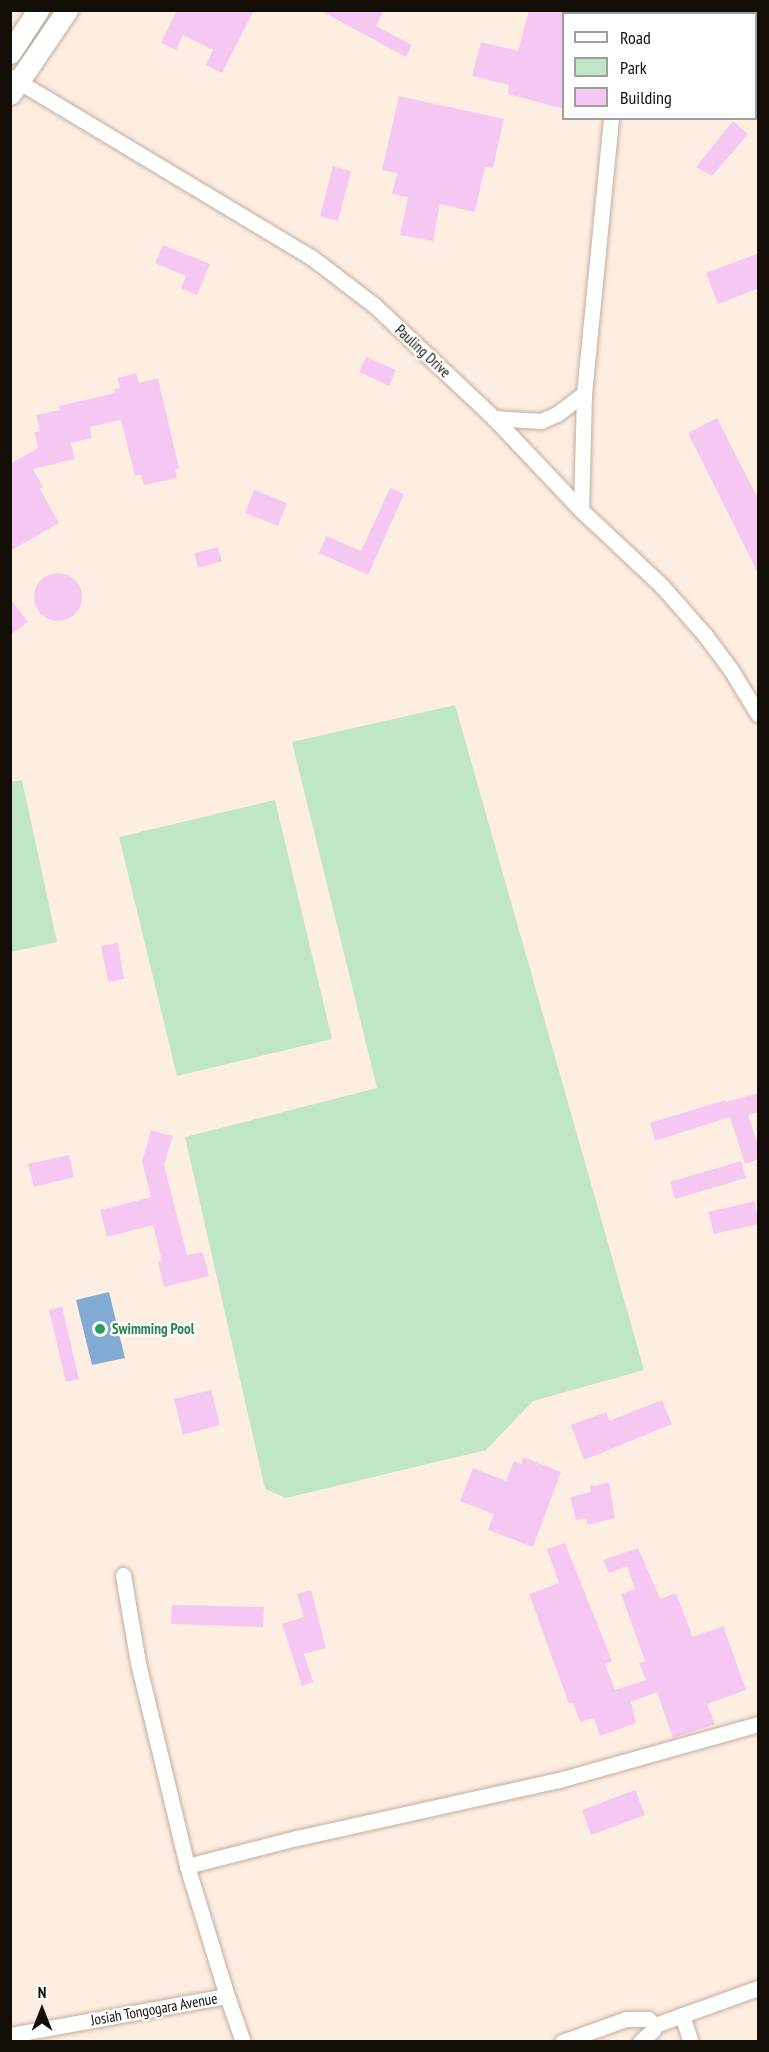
<!DOCTYPE html>
<html>
<head>
<meta charset="utf-8">
<style>
  body { margin:0 }
  #map { position:relative; width:769px; height:2052px; overflow:hidden; background:#feeee1; font-family:"PT Sans Narrow",sans-serif }
  div>[style] { position:absolute }
  [style*='--x'] { left:calc(var(--x)*1px); top:calc(var(--y)*1px); width:calc(var(--w)*1px); rotate:calc(var(--a)*1deg) }
  .green>* { inset:0; background:#bfe6c7 }
  .water>* { inset:0; background:#82abd3 }
  .building>* { inset:0; background:#f4c8f2 }
  .round { border-radius:50% }
  .roads { filter:drop-shadow(0 0 2px #c1ae9e) drop-shadow(0 0 2px #c1ae9e) }
  .street>* { height:15px; margin:-7.5px; padding:0 7.5px; transform-origin:7.5px; border-radius:7.5px; background:#fff }
  .secondary>* { height:21px; margin:-10.5px; padding:0 10.5px; transform-origin:10.5px; border-radius:10.5px; background:#fff }
  .dots>* { width:16px; height:16px; translate:-50% -50%; box-sizing:border-box; border:3px solid #fff; border-radius:50% }
  span { translate:-50% -50%; white-space:nowrap; text-align:center; line-height:1.15; -webkit-text-stroke:4.5px #fff; paint-order:stroke }
  .street-label { font-size:15px; color:#140e08 }
  .leisure-label { font-size:15px; color:#27864d; font-weight:700 }
  .left { translate:0 -50%; text-align:left }
  .frame { position:absolute; inset:0; border:12px solid #140e08; pointer-events:none }
  .legend { position:absolute; left:562px; top:12px; width:195px; height:108px; box-sizing:border-box; background:#fff; border:2px solid #a19f9c; margin:0; padding:8px 10px; list-style:none; font-size:18px; color:#140e08 }
  .legend li { display:flex; align-items:center; gap:12px; height:30px }
  .legend b { width:30px; border:2px solid #a19f9c }
  .north { position:absolute; left:12px; top:1980px; width:60px; height:60px; -webkit-text-stroke:4px #fff; paint-order:stroke; rotate:0deg; font-size:16px; font-weight:700; line-height:24px; text-align:center; color:#140e08 }
  .north::after { content:''; display:block; margin:auto; width:21px; height:27px; background:#140e08; clip-path:polygon(50% 0,100% 100%,50% 72%,0 100%) }
</style>
</head>
<body>
<div id="map">
  <div class="green">
    <div style="clip-path:polygon(455px 705px,644px 1370px,533px 1401px,486px 1450px,286px 1498px,265px 1489px,185px 1137px,377px 1088px,292px 742px)"></div>
    <div style="clip-path:polygon(22px 780px,57px 942px,11px 952px,11px 782px)"></div>
    <div style="clip-path:polygon(275px 800px,332px 1039px,177px 1076px,119px 837px)"></div>
  </div>
  <div class="water">
    <div style="clip-path:polygon(109px 1292px,125px 1358px,92px 1365px,76px 1300px)"></div>
  </div>
  <div class="building">
    <div style="clip-path:polygon(177px 10px,254px 10px,222px 73px,206px 65px,213px 50px,183px 35px,176px 50px,161px 43px)"></div>
    <div style="clip-path:polygon(319px 10px,384px 10px,376px 26px,412px 45px,406px 57px)"></div>
    <div style="clip-path:polygon(529px 10px,564px 10px,564px 109px,508px 94px,509px 85px,472px 76px,481px 42px,518px 51px)"></div>
    <div style="clip-path:polygon(399px 96px,504px 119px,493px 168px,485px 167px,475px 212px,440px 204px,433px 241px,400px 235px,408px 197px,392px 194px,397px 173px,382px 170px)"></div>
    <div style="clip-path:polygon(733px 121px,748px 134px,712px 176px,696px 167px)"></div>
    <div style="clip-path:polygon(333px 166px,351px 171px,338px 221px,320px 216px)"></div>
    <div style="clip-path:polygon(163px 245px,210px 264px,197px 295px,181px 288px,186px 276px,155px 263px)"></div>
    <div style="clip-path:polygon(759px 253px,759px 288px,718px 304px,706px 273px)"></div>
    <div style="clip-path:polygon(366px 357px,396px 370px,389px 386px,359px 372px)"></div>
    <div style="clip-path:polygon(136px 373px,139px 383px,158px 378px,179px 468px,175px 470px,177px 478px,144px 485px,141px 475px,135px 476px,121px 420px,90px 427px,92px 438px,71px 443px,75px 459px,33px 469px,43px 487px,40px 489px,59px 523px,10px 551px,10px 464px,38px 448px,34px 432px,40px 431px,36px 415px,60px 410px,59px 406px,115px 393px,114px 390px,120px 388px,117px 378px)"></div>
    <div style="clip-path:polygon(717px 418px,759px 501px,759px 575px,688px 433px)"></div>
    <div style="clip-path:polygon(390px 488px,404px 494px,368px 575px,319px 553px,326px 536px,361px 551px)"></div>
    <div style="clip-path:polygon(254px 490px,287px 503px,278px 526px,245px 513px)"></div>
    <div style="clip-path:polygon(218px 547px,222px 561px,198px 568px,194px 553px)"></div>
    <div class="round" style="left:34px;top:573px;width:48px;height:48px"></div>
    <div style="clip-path:polygon(10px 598px,28px 622px,10px 635px)"></div>
    <div style="clip-path:polygon(118px 943px,124px 979px,108px 982px,101px 946px)"></div>
    <div style="clip-path:polygon(759px 1093px,759px 1112px,748px 1115px,759px 1148px,759px 1159px,745px 1164px,730px 1117px,655px 1141px,650px 1123px,725px 1100px,725px 1102px)"></div>
    <div style="clip-path:polygon(151px 1130px,173px 1136px,164px 1165px,187px 1255px,203px 1252px,209px 1276px,164px 1287px,158px 1262px,162px 1261px,153px 1225px,107px 1237px,100px 1210px,151px 1197px,142px 1162px)"></div>
    <div style="clip-path:polygon(69px 1155px,74px 1177px,34px 1187px,28px 1164px)"></div>
    <div style="clip-path:polygon(741px 1161px,746px 1178px,675px 1199px,670px 1182px)"></div>
    <div style="clip-path:polygon(755px 1201px,759px 1224px,714px 1234px,708px 1212px)"></div>
    <div style="clip-path:polygon(62px 1307px,79px 1379px,66px 1382px,49px 1310px)"></div>
    <div style="clip-path:polygon(211px 1390px,220px 1425px,183px 1435px,174px 1399px)"></div>
    <div style="clip-path:polygon(662px 1400px,672px 1424px,584px 1460px,571px 1425px,606px 1412px,609px 1421px)"></div>
    <div style="clip-path:polygon(524px 1457px,561px 1472px,533px 1547px,488px 1530px,494px 1514px,460px 1501px,473px 1468px,506px 1481px,514px 1461px,521px 1464px)"></div>
    <div style="clip-path:polygon(609px 1482px,615px 1518px,588px 1525px,586px 1518px,576px 1520px,570px 1497px,591px 1492px,590px 1485px,594px 1486px)"></div>
    <div style="clip-path:polygon(565px 1543px,612px 1661px,605px 1664px,615px 1690px,646px 1680px,639px 1663px,645px 1661px,621px 1594px,635px 1589px,627px 1566px,609px 1573px,603px 1560px,638px 1548px,660px 1599px,676px 1593px,693px 1637px,723px 1626px,746px 1690px,707px 1704px,715px 1724px,673px 1738px,657px 1692px,631px 1702px,636px 1723px,600px 1736px,594px 1718px,580px 1722px,573px 1703px,569px 1704px,529px 1594px,559px 1583px,547px 1549px)"></div>
    <div style="clip-path:polygon(311px 1590px,326px 1648px,304px 1654px,313px 1682px,302px 1686px,282px 1624px,304px 1617px,297px 1594px)"></div>
    <div style="clip-path:polygon(172px 1605px,264px 1607px,263px 1627px,171px 1624px)"></div>
    <div style="clip-path:polygon(635px 1790px,645px 1815px,591px 1835px,582px 1810px)"></div>
  </div>
  <div class="roads">
    <div class="street">
      <div style="--x:629;--y:14;--w:4;--a:-90"></div>
      <div style="--x:11;--y:77;--w:350;--a:31"></div>
      <div style="--x:311;--y:257;--w:79;--a:37.3"></div>
      <div style="--x:374;--y:305;--w:165;--a:43.3"></div>
      <div style="--x:494;--y:418;--w:127;--a:46.6"></div>
      <div style="--x:581;--y:510;--w:110;--a:43.2"></div>
      <div style="--x:661;--y:585;--w:67;--a:48.7"></div>
      <div style="--x:705;--y:635;--w:44;--a:53.4"></div>
      <div style="--x:731;--y:670;--w:52;--a:58.5"></div>
      <div style="--x:494;--y:418;--w:47;--a:3.7"></div>
      <div style="--x:541;--y:421;--w:17;--a:-24"></div>
      <div style="--x:557;--y:414;--w:34;--a:-37"></div>
      <div style="--x:581;--y:510;--w:116;--a:-88.5"></div>
      <div style="--x:584;--y:394;--w:277;--a:-84.4"></div>
      <div style="--x:123;--y:1575;--w:89;--a:80.3"></div>
      <div style="--x:138;--y:1663;--w:209;--a:76.4"></div>
      <div style="--x:187;--y:1866;--w:136;--a:72.9"></div>
      <div style="--x:227;--y:1996;--w:49;--a:70.8"></div>
      <div style="--x:187;--y:1866;--w:114;--a:-14.3"></div>
      <div style="--x:297;--y:1838;--w:268;--a:-12.5"></div>
      <div style="--x:559;--y:1780;--w:207;--a:-15.7"></div>
      <div style="--x:682;--y:2015;--w:28;--a:72"></div>
      <div style="--x:10;--y:2035;--w:220;--a:-10.2"></div>
      <div style="--x:562;--y:2042;--w:68;--a:-19.8"></div>
      <div style="--x:626;--y:2019;--w:22;--a:0"></div>
      <div style="--x:648;--y:2019;--w:9;--a:41"></div>
      <div style="--x:640;--y:2042;--w:18;--a:-43"></div>
      <div style="--x:653;--y:2030;--w:5;--a:-68"></div>
      <div style="--x:655;--y:2025;--w:109;--a:-19.8"></div>
    </div>
    <div class="secondary">
      <div style="--x:10;--y:53;--w:51;--a:-56.9"></div>
      <div style="--x:10;--y:94;--w:102;--a:-55.8"></div>
    </div>
  </div>
  <div class="dots">
    <div style="left:100px;top:1329px;background:#2e9e5b"></div>
  </div>
  <div class="street-label">
    <span style="left:423px;top:351px;rotate:43deg">Pauling Drive</span>
    <span style="left:154px;top:2009px;rotate:-10deg">Josiah Tongogara Avenue</span>
  </div>
  <div class="leisure-label">
    <span class="left" style="left:112px;top:1329px">Swimming Pool</span>
  </div>
  <div class="frame"></div>
  <ul class="legend">
  <li><b style="height:8px;background:#fff"></b>Road</li>
  <li><b style="height:16px;background:#bfe6c7"></b>Park</li>
  <li><b style="height:16px;background:#f4c8f2"></b>Building</li>
  </ul>
  <div class="north">N</div>
</div>
</body>
</html>
